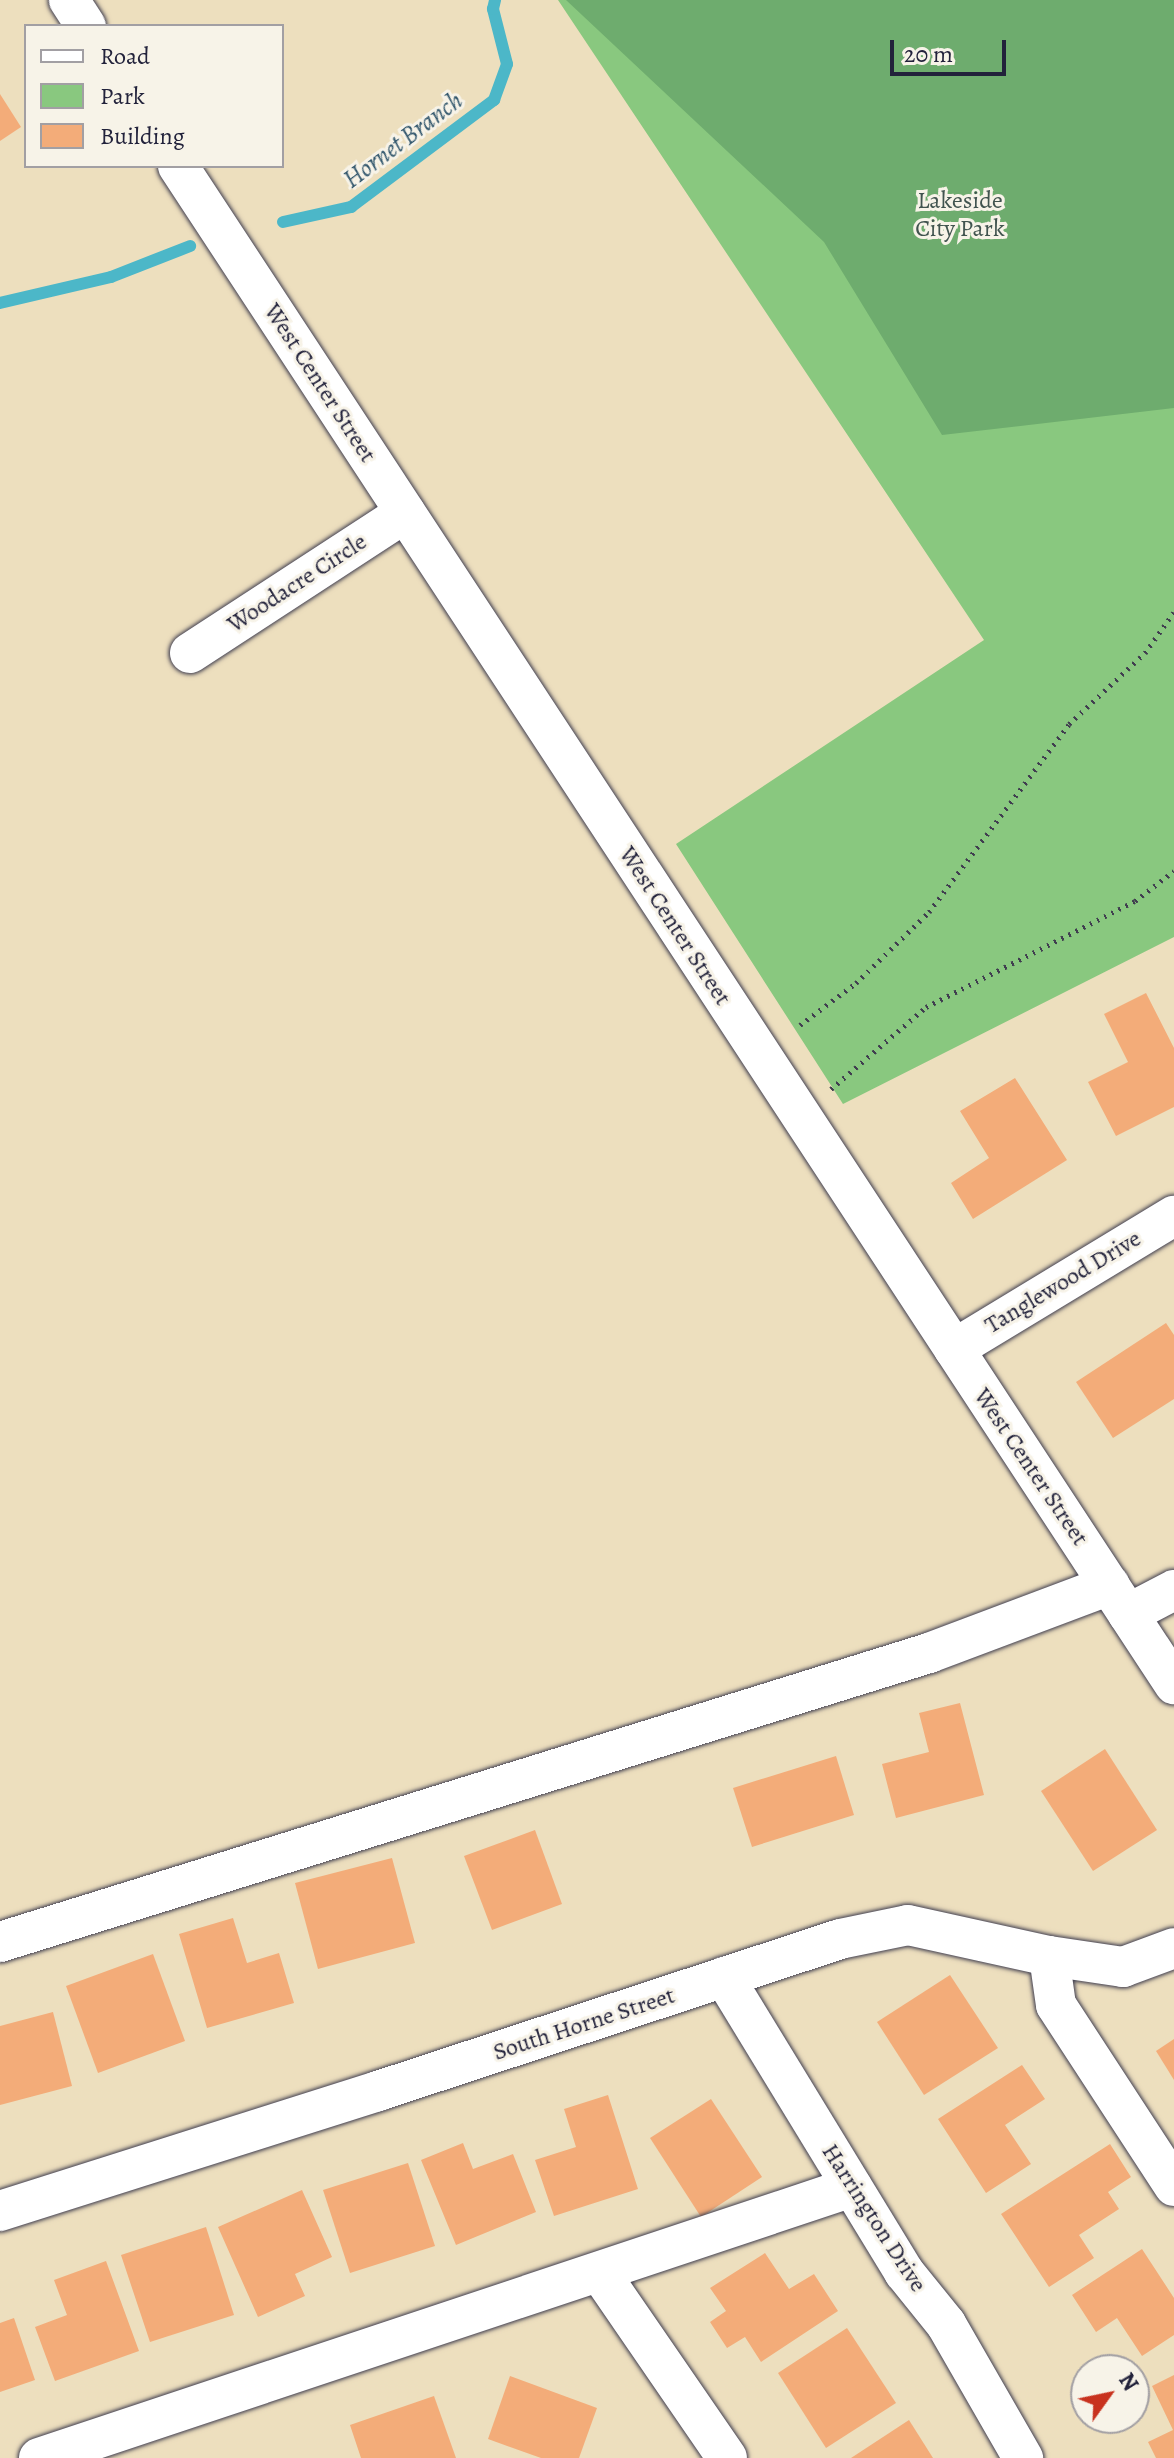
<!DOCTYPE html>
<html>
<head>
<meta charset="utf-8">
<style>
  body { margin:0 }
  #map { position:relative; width:1174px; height:2458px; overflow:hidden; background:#eddfbe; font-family:Alegreya,serif }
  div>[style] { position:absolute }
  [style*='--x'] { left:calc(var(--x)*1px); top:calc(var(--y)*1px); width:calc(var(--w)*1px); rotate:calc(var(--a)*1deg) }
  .green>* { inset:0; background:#89c87f }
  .forest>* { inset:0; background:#6eac6e }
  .stream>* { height:12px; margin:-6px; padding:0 6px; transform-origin:6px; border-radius:6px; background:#4cb7c8 }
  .building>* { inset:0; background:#f3ac79 }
  .path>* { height:5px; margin-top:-2.5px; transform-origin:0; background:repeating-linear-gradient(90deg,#403e4f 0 2px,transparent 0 8px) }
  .roads { filter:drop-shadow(0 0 2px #403e4f) drop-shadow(0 0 2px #403e4f) }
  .minor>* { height:40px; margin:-20px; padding:0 20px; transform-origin:20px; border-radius:20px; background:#fff }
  span { translate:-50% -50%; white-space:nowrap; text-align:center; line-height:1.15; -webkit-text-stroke:6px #f7f3e8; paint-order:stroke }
  .park-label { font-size:24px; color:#41544f }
  .street-label { font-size:24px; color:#22223b }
  .water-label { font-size:26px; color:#31566c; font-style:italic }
  .legend { position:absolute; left:24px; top:24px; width:260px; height:144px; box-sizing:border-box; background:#f7f3e8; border:2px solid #a29fa3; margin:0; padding:10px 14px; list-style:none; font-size:24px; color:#22223b }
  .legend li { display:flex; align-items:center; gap:16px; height:40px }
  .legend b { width:40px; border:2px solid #a29fa3 }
  .north { position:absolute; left:1070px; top:2354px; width:80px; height:80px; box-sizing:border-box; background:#f7f3e8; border:2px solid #a29fa3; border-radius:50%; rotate:57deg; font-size:22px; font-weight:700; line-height:32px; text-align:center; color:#22223b }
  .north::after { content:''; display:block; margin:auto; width:28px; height:36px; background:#c8321e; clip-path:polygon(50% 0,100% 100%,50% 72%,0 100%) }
  .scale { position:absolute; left:890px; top:40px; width:116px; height:36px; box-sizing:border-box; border:4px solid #22223b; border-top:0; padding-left:10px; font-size:24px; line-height:28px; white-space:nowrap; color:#22223b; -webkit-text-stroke:6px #f7f3e8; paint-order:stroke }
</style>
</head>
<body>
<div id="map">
  <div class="green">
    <div style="clip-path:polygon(558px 0,1174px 0,1174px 937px,843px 1104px,676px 844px,984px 640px)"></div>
  </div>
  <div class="forest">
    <div style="clip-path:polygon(566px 0,1174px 0,1174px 408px,942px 435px,824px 242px)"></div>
  </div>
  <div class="stream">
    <div style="--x:283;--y:222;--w:70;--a:-12.4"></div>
    <div style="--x:351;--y:207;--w:179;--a:-36.8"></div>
    <div style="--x:494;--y:100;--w:38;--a:-70"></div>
    <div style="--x:507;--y:64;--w:57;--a:-104.3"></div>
    <div style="--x:493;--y:9;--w:9;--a:-77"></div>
    <div style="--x:0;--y:303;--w:114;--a:-13.2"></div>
    <div style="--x:111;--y:277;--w:85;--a:-21.4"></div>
  </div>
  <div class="building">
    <div style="clip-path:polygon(0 94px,21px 127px,0 141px)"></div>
    <div style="clip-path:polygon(1146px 993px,1174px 1048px,1174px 1107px,1116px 1136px,1088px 1082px,1128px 1062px,1104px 1014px)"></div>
    <div style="clip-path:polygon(1015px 1078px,1067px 1160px,973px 1219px,951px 1183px,989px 1158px,960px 1111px)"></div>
    <div style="clip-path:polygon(1166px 1323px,1174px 1335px,1174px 1399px,1113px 1438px,1076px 1382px)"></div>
    <div style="clip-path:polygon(960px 1703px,984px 1795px,896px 1818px,882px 1764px,929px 1752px,919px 1713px)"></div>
    <div style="clip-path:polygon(1105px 1749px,1157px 1830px,1093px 1871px,1041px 1791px)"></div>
    <div style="clip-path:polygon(836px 1756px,854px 1815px,752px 1847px,733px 1788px)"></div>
    <div style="clip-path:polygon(535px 1830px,562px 1904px,492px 1930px,464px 1856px)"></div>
    <div style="clip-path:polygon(392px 1858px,415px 1943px,318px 1969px,295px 1883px)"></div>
    <div style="clip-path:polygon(233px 1918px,247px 1963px,279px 1953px,294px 2003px,207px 2028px,179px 1934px)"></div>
    <div style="clip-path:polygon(153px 1954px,185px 2041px,98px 2073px,66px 1986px)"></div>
    <div style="clip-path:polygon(950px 1975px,998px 2048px,924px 2095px,877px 2022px)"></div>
    <div style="clip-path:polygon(53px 2012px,72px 2086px,0 2105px,0 2026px)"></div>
    <div style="clip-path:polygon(1174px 2039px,1174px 2080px,1156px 2051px)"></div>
    <div style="clip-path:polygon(1022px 2065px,1045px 2099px,1005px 2125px,1031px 2164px,986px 2193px,938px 2119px)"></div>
    <div style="clip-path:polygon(608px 2095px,638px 2189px,554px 2216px,535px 2160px,576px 2147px,564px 2109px)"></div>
    <div style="clip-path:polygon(711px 2099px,762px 2177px,701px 2217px,650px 2138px)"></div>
    <div style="clip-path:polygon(463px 2143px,473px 2169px,513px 2154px,536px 2212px,456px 2245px,421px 2160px)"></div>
    <div style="clip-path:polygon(1110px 2144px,1131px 2177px,1108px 2192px,1119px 2209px,1079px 2235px,1094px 2258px,1049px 2287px,1001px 2214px)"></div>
    <div style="clip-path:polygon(408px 2163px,435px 2246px,350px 2273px,323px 2190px)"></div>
    <div style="clip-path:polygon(302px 2190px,332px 2257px,295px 2274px,305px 2296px,258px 2317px,218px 2227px)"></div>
    <div style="clip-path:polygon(206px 2227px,234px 2315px,150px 2342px,121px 2255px)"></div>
    <div style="clip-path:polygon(1142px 2249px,1174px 2298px,1174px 2335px,1142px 2356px,1117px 2318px,1096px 2332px,1072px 2295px)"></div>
    <div style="clip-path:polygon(765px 2253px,789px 2289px,814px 2274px,838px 2311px,761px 2362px,745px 2337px,727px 2348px,710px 2322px,726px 2311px,710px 2288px)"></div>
    <div style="clip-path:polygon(106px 2261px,139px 2351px,55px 2381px,35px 2327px,67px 2315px,54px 2280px)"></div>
    <div style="clip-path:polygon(14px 2318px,35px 2380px,0 2392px,0 2323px)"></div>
    <div style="clip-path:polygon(847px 2328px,896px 2403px,826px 2448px,778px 2373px)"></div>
    <div style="clip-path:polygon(1174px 2375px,1174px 2458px,1156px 2458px,1148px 2442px,1173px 2430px,1152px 2386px)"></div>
    <div style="clip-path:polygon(510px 2376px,597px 2408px,579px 2458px,541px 2458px,488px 2439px)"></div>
    <div style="clip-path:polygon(434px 2396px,456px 2458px,361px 2458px,350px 2425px)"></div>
    <div style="clip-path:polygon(909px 2420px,933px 2458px,851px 2458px)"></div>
  </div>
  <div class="path">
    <div style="--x:800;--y:1025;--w:70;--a:-36.9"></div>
    <div style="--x:856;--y:983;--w:102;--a:-44.2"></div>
    <div style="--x:929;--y:912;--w:234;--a:-53.3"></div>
    <div style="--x:1069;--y:724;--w:104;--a:-43.1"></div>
    <div style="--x:1145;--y:653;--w:50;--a:-54.7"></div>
    <div style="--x:831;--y:1089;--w:125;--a:-40.8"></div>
    <div style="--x:926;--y:1007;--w:234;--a:-26.9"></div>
    <div style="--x:1135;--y:901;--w:49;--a:-37.6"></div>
  </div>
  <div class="roads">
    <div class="minor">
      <div style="--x:69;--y:0;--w:31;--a:57"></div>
      <div style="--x:178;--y:166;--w:1816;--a:56.73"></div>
      <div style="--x:190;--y:653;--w:257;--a:-33.1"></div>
      <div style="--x:954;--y:1349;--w:257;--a:-31.2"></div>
      <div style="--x:1128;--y:1614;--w:52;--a:-27.6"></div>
      <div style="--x:0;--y:1942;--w:973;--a:-17.28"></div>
      <div style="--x:929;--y:1653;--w:193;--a:-20.6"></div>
      <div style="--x:1049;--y:1956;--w:49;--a:81.9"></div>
      <div style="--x:1056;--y:2005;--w:216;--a:56.9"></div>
      <div style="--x:724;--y:1977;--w:346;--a:58.6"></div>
      <div style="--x:904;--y:2272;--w:67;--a:51.1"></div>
      <div style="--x:946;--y:2324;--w:155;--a:60.1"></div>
      <div style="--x:0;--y:2211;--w:397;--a:-17.6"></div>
      <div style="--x:378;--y:2091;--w:486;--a:-18.2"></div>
      <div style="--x:840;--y:1939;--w:69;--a:-11.6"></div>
      <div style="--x:908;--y:1925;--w:144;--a:12.4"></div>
      <div style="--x:1049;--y:1956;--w:75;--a:8.5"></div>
      <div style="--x:1123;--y:1967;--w:54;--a:-20.4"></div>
      <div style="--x:600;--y:2273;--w:224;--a:55.5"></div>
      <div style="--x:39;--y:2458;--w:857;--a:-18.43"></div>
    </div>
  </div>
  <div class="park-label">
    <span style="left:960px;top:215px">Lakeside<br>City Park</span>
  </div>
  <div class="street-label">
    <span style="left:320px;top:383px;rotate:57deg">West Center Street</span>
    <span style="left:297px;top:583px;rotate:-33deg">Woodacre Circle</span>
    <span style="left:675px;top:926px;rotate:57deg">West Center Street</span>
    <span style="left:1063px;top:1282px;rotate:-31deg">Tanglewood Drive</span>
    <span style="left:1031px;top:1467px;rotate:56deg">West Center Street</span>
    <span style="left:584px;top:2024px;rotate:-18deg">South Horne Street</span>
    <span style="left:874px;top:2218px;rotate:57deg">Harrington Drive</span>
  </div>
  <div class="water-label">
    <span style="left:403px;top:140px;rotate:-37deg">Hornet Branch</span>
  </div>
  <ul class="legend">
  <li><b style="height:10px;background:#fff"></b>Road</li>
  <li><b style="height:22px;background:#89c87f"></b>Park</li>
  <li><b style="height:22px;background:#f3ac79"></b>Building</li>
  </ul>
  <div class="north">N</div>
  <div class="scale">20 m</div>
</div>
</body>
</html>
